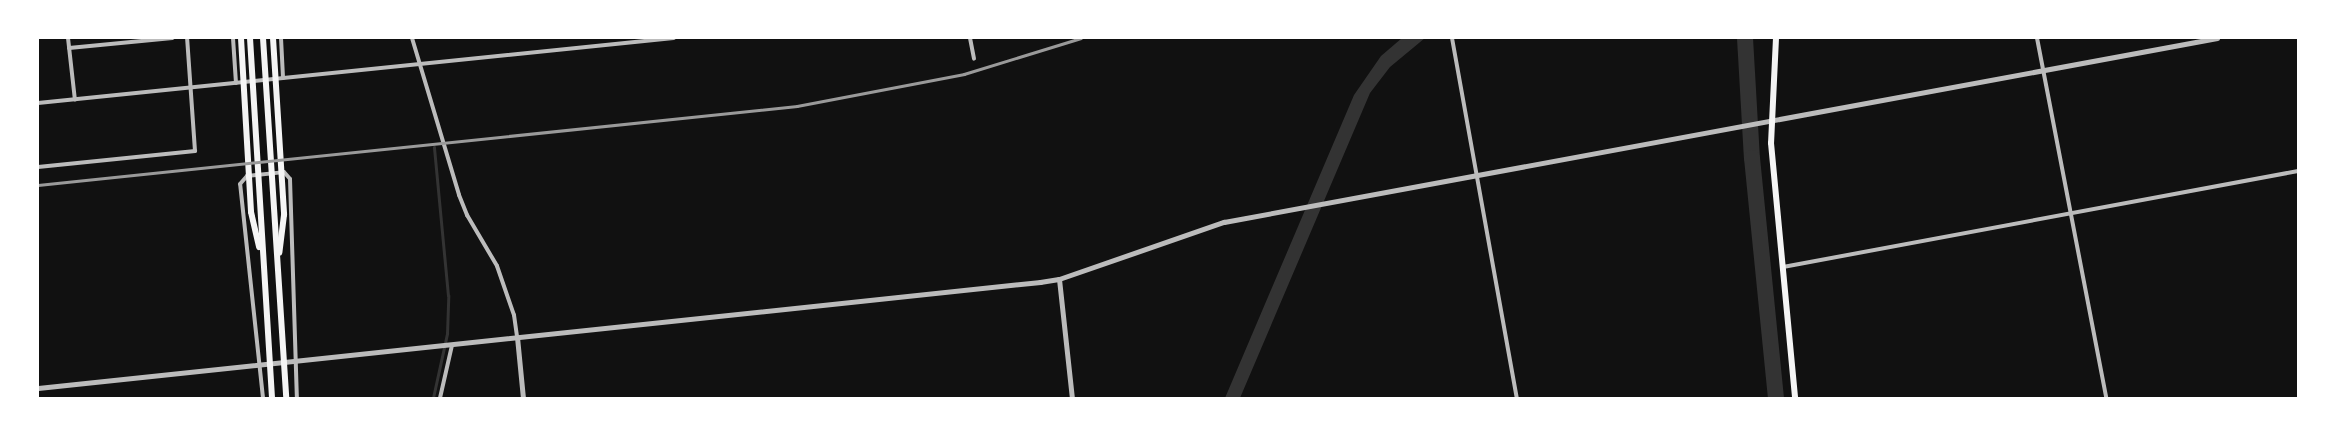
<!DOCTYPE html>
<html>
<head>
<meta charset="utf-8">
<style>
  body { margin:0 }
  #map { position:relative; width:2336px; height:436px; overflow:hidden; background:#111; font-family:Commissioner,sans-serif }
  div>[style] { position:absolute }
  [style*='--x'] { left:calc(var(--x)*1px); top:calc(var(--y)*1px); width:calc(var(--w)*1px); rotate:calc(var(--a)*1deg) }
  .water>* { inset:0; background:#333 }
  .stream>* { height:2.5px; margin:-1.25px; padding:0 1.25px; transform-origin:1.25px; border-radius:1.25px; background:#333 }
  .river>* { height:16px; margin:-8px; padding:0 8px; transform-origin:8px; border-radius:8px; background:#333 }
  .minor>* { height:4px; margin:-2px; padding:0 2px; transform-origin:2px; border-radius:2px; background:#bcbcbc }
  .tertiary>* { height:5px; margin:-2.5px; padding:0 2.5px; transform-origin:2.5px; border-radius:2.5px; background:#bcbcbc }
  .primary>* { height:6px; margin:-3px; padding:0 3px; transform-origin:3px; border-radius:3px; background:#f5f5f5 }
  .rail>* { height:2.5px; margin:-1.25px; padding:0 1.25px; transform-origin:1.25px; border-radius:1.25px; background:#9a9a9a }
  span { translate:-50% -50%; white-space:nowrap; text-align:center; line-height:1.15; -webkit-text-stroke:5px #fff; paint-order:stroke }
  .frame { position:absolute; inset:0; border:39px solid #fff; pointer-events:none }
</style>
</head>
<body>
<div id="map">
  <div class="water">
    <div style="clip-path:polygon(1402px 38px,1425px 38px,1390px 67px,1370px 93px,1240px 398px,1225px 398px,1354px 95px,1381px 56px)"></div>
  </div>
  <div class="stream">
    <div style="--x:433;--y:398;--w:66;--a:-77.7"></div>
    <div style="--x:447;--y:334;--w:38;--a:-88"></div>
    <div style="--x:448;--y:296;--w:149;--a:-95.4"></div>
  </div>
  <div class="river">
    <div style="--x:1745;--y:38;--w:120;--a:86.7"></div>
    <div style="--x:1752;--y:158;--w:241;--a:84.3"></div>
  </div>
  <div class="minor">
    <div style="--x:68;--y:38;--w:62;--a:83.6"></div>
    <div style="--x:233;--y:38;--w:45;--a:86.2"></div>
    <div style="--x:281;--y:38;--w:40;--a:87.1"></div>
    <div style="--x:412;--y:38;--w:164;--a:73.3"></div>
    <div style="--x:459;--y:195;--w:22;--a:68"></div>
    <div style="--x:467;--y:215;--w:59;--a:59.5"></div>
    <div style="--x:497;--y:266;--w:52;--a:70.9"></div>
    <div style="--x:514;--y:315;--w:22;--a:82"></div>
    <div style="--x:970;--y:38;--w:21;--a:79"></div>
    <div style="--x:1452;--y:38;--w:366;--a:79.8"></div>
    <div style="--x:2037;--y:38;--w:367;--a:79.1"></div>
    <div style="--x:69;--y:48;--w:104;--a:-5.5"></div>
    <div style="--x:38;--y:103;--w:639;--a:-5.84"></div>
    <div style="--x:38;--y:167;--w:158;--a:-5.8"></div>
    <div style="--x:195;--y:151;--w:113;--a:-94"></div>
    <div style="--x:1783;--y:267;--w:524;--a:-10.56"></div>
    <div style="--x:263;--y:398;--w:215;--a:-96.1"></div>
    <div style="--x:240;--y:184;--w:11;--a:-49"></div>
    <div style="--x:247;--y:176;--w:37;--a:-6"></div>
    <div style="--x:284;--y:172;--w:9;--a:49"></div>
    <div style="--x:290;--y:179;--w:219;--a:88.2"></div>
    <div style="--x:440;--y:398;--w:54;--a:-77.2"></div>
  </div>
  <div class="tertiary">
    <div style="--x:1059;--y:279;--w:120;--a:83.8"></div>
    <div style="--x:517;--y:337;--w:61;--a:84.4"></div>
    <div style="--x:38;--y:388;--w:1008;--a:-6.04"></div>
    <div style="--x:1040;--y:282;--w:19;--a:-9"></div>
    <div style="--x:1059;--y:279;--w:175;--a:-19.1"></div>
    <div style="--x:1224;--y:222;--w:1010;--a:-10.5"></div>
  </div>
  <div class="primary">
    <div style="--x:241;--y:38;--w:174;--a:86.7"></div>
    <div style="--x:251;--y:212;--w:36;--a:77"></div>
    <div style="--x:250;--y:38;--w:361;--a:86.5"></div>
    <div style="--x:263;--y:38;--w:361;--a:86.3"></div>
    <div style="--x:273;--y:38;--w:177;--a:86.4"></div>
    <div style="--x:284;--y:215;--w:38;--a:97"></div>
    <div style="--x:1776;--y:38;--w:105;--a:92.7"></div>
    <div style="--x:1771;--y:143;--w:256;--a:84.6"></div>
  </div>
  <div class="rail">
    <div style="--x:38;--y:185;--w:763;--a:-5.94"></div>
    <div style="--x:797;--y:106;--w:170;--a:-10.8"></div>
    <div style="--x:964;--y:74;--w:122;--a:-17.1"></div>
  </div>
  <div class="frame"></div>
</div>
</body>
</html>
